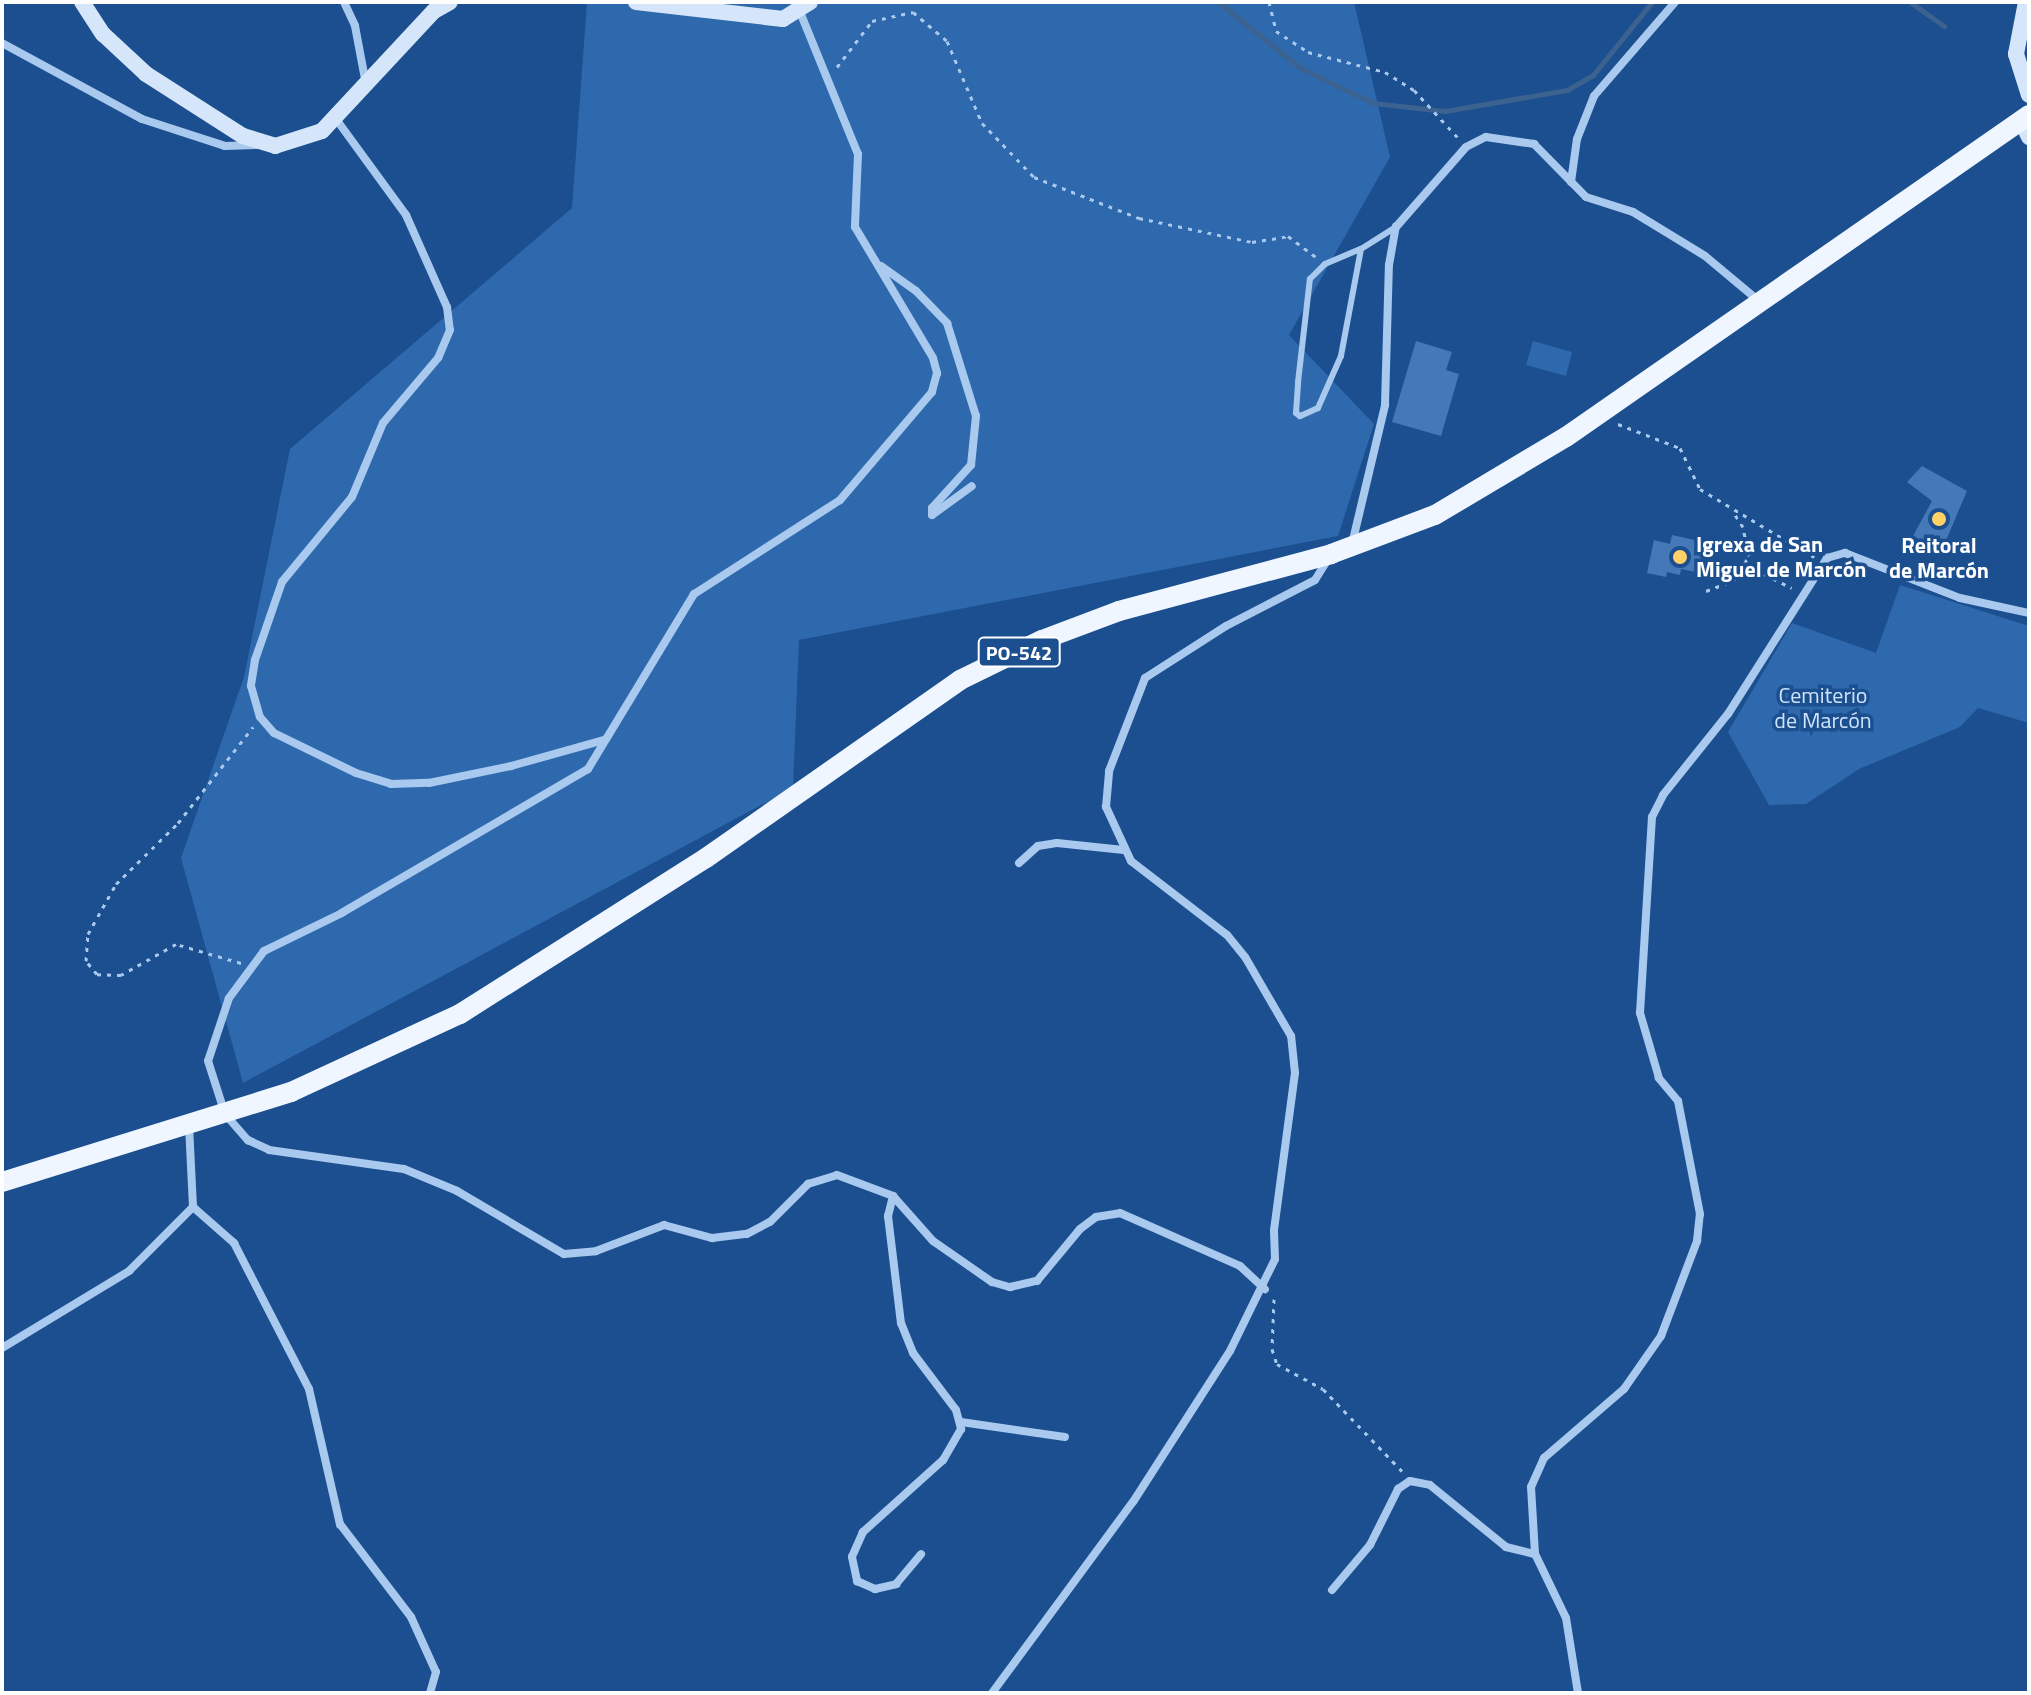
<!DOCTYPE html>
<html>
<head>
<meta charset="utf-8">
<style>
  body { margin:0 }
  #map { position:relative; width:2031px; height:1695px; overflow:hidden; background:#1b4f8f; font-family:"Titillium Web",sans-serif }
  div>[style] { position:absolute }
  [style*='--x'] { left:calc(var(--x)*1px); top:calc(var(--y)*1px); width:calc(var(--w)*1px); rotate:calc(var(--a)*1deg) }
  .green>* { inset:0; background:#2e69ad }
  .stream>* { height:5px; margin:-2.5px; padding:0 2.5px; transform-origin:2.5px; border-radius:2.5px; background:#3c6290 }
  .building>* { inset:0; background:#4478b7 }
  .path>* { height:3px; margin-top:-1.5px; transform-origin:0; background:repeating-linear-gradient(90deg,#a9c9ee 0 4px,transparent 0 10px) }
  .lane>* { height:6px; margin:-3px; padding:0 3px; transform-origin:3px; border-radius:3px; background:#a9c9ee }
  .street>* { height:8px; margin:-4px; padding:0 4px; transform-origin:4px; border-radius:4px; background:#a9c9ee }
  .secondary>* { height:16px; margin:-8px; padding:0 8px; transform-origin:8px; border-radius:8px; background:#d6e6fa }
  .primary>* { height:20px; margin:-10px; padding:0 10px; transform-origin:10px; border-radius:10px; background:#f0f6ff }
  .dots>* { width:22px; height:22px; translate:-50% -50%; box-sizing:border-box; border:4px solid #1b4f8f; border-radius:50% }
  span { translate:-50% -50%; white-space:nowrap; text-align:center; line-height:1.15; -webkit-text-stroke:7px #1b4f8f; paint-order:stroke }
  .shield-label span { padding:2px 6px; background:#1b4f8f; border:2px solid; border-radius:6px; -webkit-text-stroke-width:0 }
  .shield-label { font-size:20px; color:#fff; font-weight:700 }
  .poi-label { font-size:22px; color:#fff; font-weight:700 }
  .left { translate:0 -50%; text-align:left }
  .park-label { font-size:22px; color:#cfe3fa }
  .frame { position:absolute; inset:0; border:4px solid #fff; pointer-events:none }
</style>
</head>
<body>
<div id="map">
  <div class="green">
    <div style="clip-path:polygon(587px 2px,1354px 2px,1390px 157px,1289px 335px,1374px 424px,1338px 536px,799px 640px,793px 788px,243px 1083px,181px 858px,244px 677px,290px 449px,572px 208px)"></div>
    <div style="clip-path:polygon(1533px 341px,1572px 352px,1566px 376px,1526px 365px)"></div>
    <div style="clip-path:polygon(1900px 585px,2029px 626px,2029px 723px,1978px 708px,1960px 727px,1859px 769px,1806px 804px,1769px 805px,1728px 732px,1792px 623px,1876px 653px)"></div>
  </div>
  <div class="stream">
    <div style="--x:1218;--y:2;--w:104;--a:38.7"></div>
    <div style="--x:1299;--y:67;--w:82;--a:25.9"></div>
    <div style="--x:1373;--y:103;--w:72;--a:6.3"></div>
    <div style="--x:1445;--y:111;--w:124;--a:-9.8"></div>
    <div style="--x:1567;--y:90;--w:30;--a:-30"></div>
    <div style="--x:1593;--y:75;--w:94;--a:-51.1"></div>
    <div style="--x:1910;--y:2;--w:42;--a:35.2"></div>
  </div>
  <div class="building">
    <div style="clip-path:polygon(1416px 341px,1452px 352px,1446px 370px,1459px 374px,1441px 436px,1392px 422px)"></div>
    <div style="clip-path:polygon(1922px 466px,1967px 491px,1942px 550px,1913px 536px,1932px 501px,1907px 482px)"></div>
    <div style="clip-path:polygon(1672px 535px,1713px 544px,1706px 574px,1681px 569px,1680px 575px,1667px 572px,1666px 577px,1647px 573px,1654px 540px,1670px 544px)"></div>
  </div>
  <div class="path">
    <div style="--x:1269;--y:2;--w:30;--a:76"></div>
    <div style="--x:1276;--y:31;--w:38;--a:33"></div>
    <div style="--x:1308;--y:52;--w:80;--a:14.6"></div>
    <div style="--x:1385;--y:72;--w:34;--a:32"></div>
    <div style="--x:1414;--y:90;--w:67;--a:47.4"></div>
    <div style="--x:837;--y:67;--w:58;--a:-52.7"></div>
    <div style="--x:872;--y:21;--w:42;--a:-12.4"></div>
    <div style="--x:913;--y:12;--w:45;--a:40.5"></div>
    <div style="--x:947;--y:41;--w:89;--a:66.9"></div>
    <div style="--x:982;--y:123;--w:75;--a:46.1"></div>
    <div style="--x:1034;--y:177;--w:113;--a:21.3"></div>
    <div style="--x:1139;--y:218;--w:116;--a:12"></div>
    <div style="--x:1252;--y:242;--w:36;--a:-9"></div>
    <div style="--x:1288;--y:236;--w:35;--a:37"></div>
    <div style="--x:1618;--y:424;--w:66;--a:21.2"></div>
    <div style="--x:1680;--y:448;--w:46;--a:64"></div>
    <div style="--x:1700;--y:489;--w:133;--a:30.8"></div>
    <div style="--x:1746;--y:565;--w:51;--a:26.6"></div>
    <div style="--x:1706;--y:591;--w:30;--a:-21"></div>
    <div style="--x:1734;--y:580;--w:28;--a:-58"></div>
    <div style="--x:1749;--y:556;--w:30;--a:-102"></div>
    <div style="--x:1743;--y:527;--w:20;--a:-123"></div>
    <div style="--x:241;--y:963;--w:68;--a:-163.7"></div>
    <div style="--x:176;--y:944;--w:63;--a:150.6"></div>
    <div style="--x:121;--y:975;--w:24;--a:-178"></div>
    <div style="--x:97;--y:974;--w:17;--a:-130"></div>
    <div style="--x:86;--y:961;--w:27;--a:-86"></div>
    <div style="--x:88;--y:934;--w:57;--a:-60.8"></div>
    <div style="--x:116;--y:884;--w:87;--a:-44.5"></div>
    <div style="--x:178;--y:823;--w:122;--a:-52"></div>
    <div style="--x:1274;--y:1299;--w:50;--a:92.3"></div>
    <div style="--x:1272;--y:1349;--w:16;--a:72"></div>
    <div style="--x:1277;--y:1364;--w:52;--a:28.5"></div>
    <div style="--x:1323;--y:1389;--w:114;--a:46.1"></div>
  </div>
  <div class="lane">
    <div style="--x:1361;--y:249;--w:109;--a:100.6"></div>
    <div style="--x:1341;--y:356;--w:57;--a:113.9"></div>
    <div style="--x:1318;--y:408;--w:20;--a:156"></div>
    <div style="--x:1300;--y:416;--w:5;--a:-143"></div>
    <div style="--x:1296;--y:413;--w:31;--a:-86"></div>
    <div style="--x:1298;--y:382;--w:104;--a:-83.4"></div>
    <div style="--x:1310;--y:279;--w:21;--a:-45"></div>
    <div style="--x:1325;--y:264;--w:39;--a:-23"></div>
    <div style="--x:1361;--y:249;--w:41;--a:-32.2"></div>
  </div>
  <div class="street">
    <div style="--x:344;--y:2;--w:26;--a:65"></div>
    <div style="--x:355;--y:26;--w:59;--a:79.3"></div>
    <div style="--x:800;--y:12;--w:153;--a:67.8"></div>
    <div style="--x:858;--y:154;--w:73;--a:92.4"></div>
    <div style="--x:855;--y:227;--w:152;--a:59.2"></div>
    <div style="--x:933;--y:358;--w:16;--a:75"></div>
    <div style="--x:937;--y:373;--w:20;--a:105"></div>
    <div style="--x:932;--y:392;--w:142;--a:130.4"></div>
    <div style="--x:840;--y:500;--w:174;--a:147.2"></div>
    <div style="--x:694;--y:594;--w:205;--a:121.2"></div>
    <div style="--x:588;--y:769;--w:285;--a:149.7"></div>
    <div style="--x:342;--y:913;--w:87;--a:154"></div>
    <div style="--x:264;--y:951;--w:59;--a:126.7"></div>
    <div style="--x:229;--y:998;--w:66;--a:108.4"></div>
    <div style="--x:208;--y:1061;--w:56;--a:72.2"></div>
    <div style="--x:225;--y:1114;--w:35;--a:49"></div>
    <div style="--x:248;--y:1140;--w:23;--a:25"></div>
    <div style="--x:269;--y:1150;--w:136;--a:8"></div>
    <div style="--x:404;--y:1169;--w:57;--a:22.5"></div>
    <div style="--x:457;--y:1191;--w:124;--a:30.5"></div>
    <div style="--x:564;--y:1254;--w:32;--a:-5"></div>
    <div style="--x:596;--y:1251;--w:73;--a:-20.9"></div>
    <div style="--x:664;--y:1225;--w:50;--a:15.2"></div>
    <div style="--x:712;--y:1238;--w:35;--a:-7"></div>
    <div style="--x:747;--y:1234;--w:26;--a:-28"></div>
    <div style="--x:770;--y:1222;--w:54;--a:-45"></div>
    <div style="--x:808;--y:1184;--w:30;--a:-17"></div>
    <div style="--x:837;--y:1175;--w:60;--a:20.6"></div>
    <div style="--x:893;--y:1196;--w:60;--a:48.4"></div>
    <div style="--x:933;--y:1241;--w:72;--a:34.8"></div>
    <div style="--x:992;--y:1282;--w:19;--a:16"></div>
    <div style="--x:1010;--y:1287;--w:28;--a:-13"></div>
    <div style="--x:1037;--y:1281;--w:67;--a:-50.4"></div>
    <div style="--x:1080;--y:1229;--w:20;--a:-37"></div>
    <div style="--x:1096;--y:1217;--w:24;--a:-9"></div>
    <div style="--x:1120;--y:1213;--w:131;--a:23.8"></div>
    <div style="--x:1240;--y:1266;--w:34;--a:43"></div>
    <div style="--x:2;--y:43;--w:159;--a:28.5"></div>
    <div style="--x:142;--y:119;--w:87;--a:18"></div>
    <div style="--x:225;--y:146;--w:32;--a:-2"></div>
    <div style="--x:336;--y:119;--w:119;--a:53.9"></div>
    <div style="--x:406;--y:215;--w:101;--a:66"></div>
    <div style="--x:447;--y:307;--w:23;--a:83"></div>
    <div style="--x:450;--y:330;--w:30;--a:113"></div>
    <div style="--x:438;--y:358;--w:85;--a:130.2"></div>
    <div style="--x:383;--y:423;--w:80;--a:112.7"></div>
    <div style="--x:352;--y:497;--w:110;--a:129.5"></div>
    <div style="--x:282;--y:582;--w:83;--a:109.1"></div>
    <div style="--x:255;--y:660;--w:26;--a:99"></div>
    <div style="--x:251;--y:686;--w:32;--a:74"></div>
    <div style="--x:260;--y:717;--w:21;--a:49"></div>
    <div style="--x:274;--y:733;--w:91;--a:26"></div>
    <div style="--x:356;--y:773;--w:37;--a:17"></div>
    <div style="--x:391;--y:784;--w:38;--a:-2"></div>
    <div style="--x:429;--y:783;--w:84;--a:-11.7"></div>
    <div style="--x:511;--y:766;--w:97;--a:-15.6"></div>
    <div style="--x:1571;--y:182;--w:43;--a:-82.1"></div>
    <div style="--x:1577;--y:139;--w:46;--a:-68.4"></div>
    <div style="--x:1594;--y:96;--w:124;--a:-49.2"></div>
    <div style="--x:881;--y:266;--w:43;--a:35.5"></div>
    <div style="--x:916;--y:291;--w:45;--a:45.9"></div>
    <div style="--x:947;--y:323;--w:97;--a:72.7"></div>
    <div style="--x:976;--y:416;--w:49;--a:95.8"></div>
    <div style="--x:971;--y:465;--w:58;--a:132.2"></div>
    <div style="--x:932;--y:508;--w:7;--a:90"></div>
    <div style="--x:932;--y:515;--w:49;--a:-35.9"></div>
    <div style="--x:1352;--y:544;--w:143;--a:-76.6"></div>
    <div style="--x:1385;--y:405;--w:140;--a:-88.4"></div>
    <div style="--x:1389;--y:265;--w:39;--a:-80"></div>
    <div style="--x:1396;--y:227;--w:106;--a:-48.8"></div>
    <div style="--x:1466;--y:147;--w:22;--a:-27"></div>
    <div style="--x:1486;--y:137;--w:49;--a:8.3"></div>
    <div style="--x:1534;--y:144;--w:74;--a:45.5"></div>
    <div style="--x:1586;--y:197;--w:49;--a:17.7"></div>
    <div style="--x:1633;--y:212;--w:84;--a:31.4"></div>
    <div style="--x:1705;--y:256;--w:70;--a:39.8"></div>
    <div style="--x:1019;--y:863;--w:25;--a:-42"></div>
    <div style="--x:1038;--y:846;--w:19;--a:-9"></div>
    <div style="--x:1057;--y:843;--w:67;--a:6"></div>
    <div style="--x:893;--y:1196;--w:21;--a:104"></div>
    <div style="--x:888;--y:1216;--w:108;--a:83.1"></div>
    <div style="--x:901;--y:1323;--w:32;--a:68"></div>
    <div style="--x:913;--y:1353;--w:71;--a:53"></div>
    <div style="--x:956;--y:1410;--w:20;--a:75"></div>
    <div style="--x:961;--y:1429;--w:36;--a:120"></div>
    <div style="--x:943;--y:1460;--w:108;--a:138"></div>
    <div style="--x:863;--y:1532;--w:27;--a:114"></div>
    <div style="--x:852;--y:1557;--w:25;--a:78"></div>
    <div style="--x:857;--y:1581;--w:20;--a:24"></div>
    <div style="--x:875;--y:1589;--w:22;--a:-13"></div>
    <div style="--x:896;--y:1584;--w:39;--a:-50"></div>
    <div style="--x:193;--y:1207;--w:55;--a:41.3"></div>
    <div style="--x:234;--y:1243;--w:164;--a:62.8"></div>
    <div style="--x:309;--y:1389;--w:139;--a:77.1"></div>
    <div style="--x:340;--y:1524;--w:117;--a:52.6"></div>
    <div style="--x:411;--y:1617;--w:60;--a:65.6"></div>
    <div style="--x:436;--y:1672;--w:22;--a:106"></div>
    <div style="--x:2;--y:1348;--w:149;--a:-31.2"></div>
    <div style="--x:129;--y:1271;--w:91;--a:-45"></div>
    <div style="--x:193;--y:1207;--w:81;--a:-92.8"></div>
    <div style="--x:961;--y:1422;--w:105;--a:8.2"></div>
    <div style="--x:1332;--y:1590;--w:59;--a:-49.8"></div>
    <div style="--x:1370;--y:1545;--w:63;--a:-63.4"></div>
    <div style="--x:1398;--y:1489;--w:14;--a:-34"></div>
    <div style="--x:1410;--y:1481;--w:20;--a:11"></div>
    <div style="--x:1430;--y:1485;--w:98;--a:39.2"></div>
    <div style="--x:1506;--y:1547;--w:30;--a:14"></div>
    <div style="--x:992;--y:1693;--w:237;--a:-53.6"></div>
    <div style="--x:1133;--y:1502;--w:179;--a:-57.3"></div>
    <div style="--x:1230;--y:1351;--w:102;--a:-63.9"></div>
    <div style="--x:1275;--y:1259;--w:29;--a:-92"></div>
    <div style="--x:1274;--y:1230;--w:158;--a:-82.4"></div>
    <div style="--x:1295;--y:1073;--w:37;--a:-96"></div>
    <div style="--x:1291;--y:1036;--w:91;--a:-120.2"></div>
    <div style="--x:1245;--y:957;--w:28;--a:-129"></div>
    <div style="--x:1227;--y:935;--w:121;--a:-142.4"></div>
    <div style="--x:1131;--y:861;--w:60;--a:-114.8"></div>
    <div style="--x:1106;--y:807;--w:36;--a:-85"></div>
    <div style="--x:1109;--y:771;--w:100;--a:-68.8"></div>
    <div style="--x:1145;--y:678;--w:96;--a:-32.7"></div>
    <div style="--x:1226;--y:626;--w:100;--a:-27.3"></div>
    <div style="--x:1315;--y:580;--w:26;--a:-58"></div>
    <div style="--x:1578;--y:1693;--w:76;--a:-99.1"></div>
    <div style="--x:1566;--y:1618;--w:71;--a:-115.8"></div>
    <div style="--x:1535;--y:1554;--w:67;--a:-93.4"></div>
    <div style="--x:1531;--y:1487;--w:32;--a:-66"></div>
    <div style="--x:1544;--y:1458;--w:106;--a:-40.8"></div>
    <div style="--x:1624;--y:1389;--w:65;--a:-55.1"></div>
    <div style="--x:1661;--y:1336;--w:102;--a:-69.2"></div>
    <div style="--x:1697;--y:1241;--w:27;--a:-84"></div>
    <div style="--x:1700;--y:1214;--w:115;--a:-101"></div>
    <div style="--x:1678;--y:1101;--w:30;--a:-130"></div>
    <div style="--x:1659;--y:1078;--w:68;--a:-106.3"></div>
    <div style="--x:1640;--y:1013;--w:196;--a:-86.5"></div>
    <div style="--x:1652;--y:817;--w:25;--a:-63"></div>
    <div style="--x:1663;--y:795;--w:104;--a:-51.3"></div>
    <div style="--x:1728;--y:714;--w:185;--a:-57.6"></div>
    <div style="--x:1827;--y:558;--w:19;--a:-16"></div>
    <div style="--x:1845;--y:553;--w:123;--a:21.4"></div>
    <div style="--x:1960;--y:598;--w:71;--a:12.3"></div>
  </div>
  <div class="secondary">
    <div style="--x:82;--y:2;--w:38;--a:57"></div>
    <div style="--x:103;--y:34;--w:59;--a:42.9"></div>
    <div style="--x:146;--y:74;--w:115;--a:32.6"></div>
    <div style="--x:243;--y:136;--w:34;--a:17"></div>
    <div style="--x:275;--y:146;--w:49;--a:-17.7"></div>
    <div style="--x:322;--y:131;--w:164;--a:-47"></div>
    <div style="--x:434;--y:11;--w:18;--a:-29"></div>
    <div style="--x:636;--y:2;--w:148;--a:6.6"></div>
    <div style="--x:783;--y:19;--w:32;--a:-32"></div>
    <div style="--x:2026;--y:2;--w:53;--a:100.9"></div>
    <div style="--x:2016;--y:54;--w:43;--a:72.4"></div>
    <div style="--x:2021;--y:120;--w:19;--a:65"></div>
  </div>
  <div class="primary">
    <div style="--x:2;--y:1182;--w:303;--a:-17.3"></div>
    <div style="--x:291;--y:1092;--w:186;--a:-24.8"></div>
    <div style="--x:460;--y:1014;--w:291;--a:-32.4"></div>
    <div style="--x:706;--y:858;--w:310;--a:-35"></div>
    <div style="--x:960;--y:680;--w:91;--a:-26"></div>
    <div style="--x:1042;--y:640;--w:82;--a:-20.6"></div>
    <div style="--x:1119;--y:611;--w:220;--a:-15"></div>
    <div style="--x:1331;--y:554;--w:111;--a:-20.6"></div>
    <div style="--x:1435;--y:515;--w:152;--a:-30.8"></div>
    <div style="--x:1566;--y:437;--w:564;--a:-34.82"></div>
  </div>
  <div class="dots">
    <div style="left:1939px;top:519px;background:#ffd166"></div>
    <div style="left:1680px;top:557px;background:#ffd166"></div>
  </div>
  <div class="shield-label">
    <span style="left:1019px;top:652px">PO-542</span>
  </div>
  <div class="poi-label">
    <span class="left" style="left:1696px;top:557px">Igrexa de San<br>Miguel de Marcón</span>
    <span style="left:1939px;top:558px">Reitoral<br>de Marcón</span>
  </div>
  <div class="park-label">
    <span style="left:1823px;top:708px">Cemiterio<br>de Marcón</span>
  </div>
  <div class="frame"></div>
</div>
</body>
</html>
